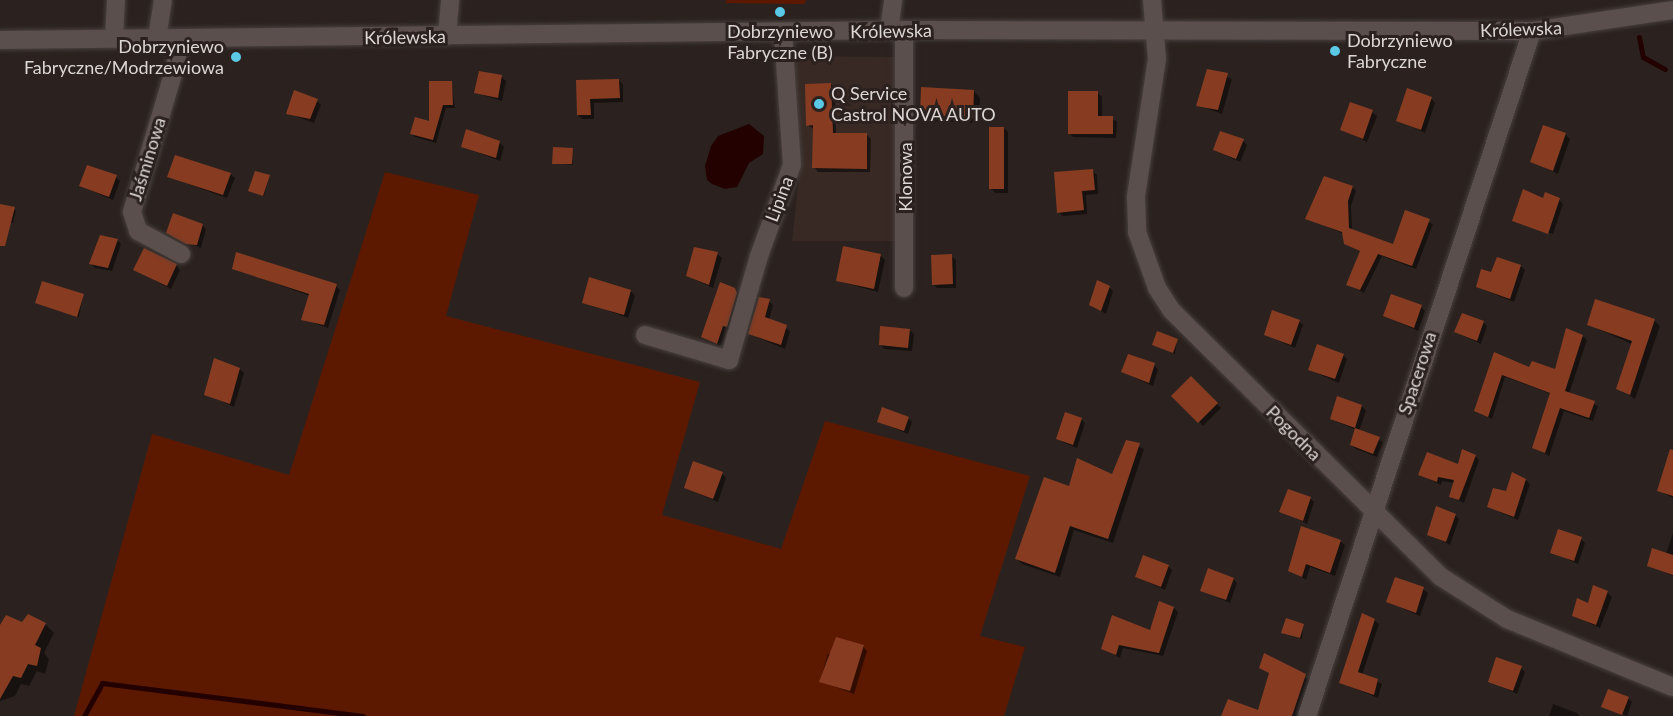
<!DOCTYPE html>
<html>
<head>
<meta charset="utf-8">
<style>
  body { margin:0 }
  #map { position:relative; width:1673px; height:716px; overflow:hidden; background:#2b221f; font-family:Lato,sans-serif }
  div>[style] { position:absolute }
  [style*='--x'] { left:calc(var(--x)*1px); top:calc(var(--y)*1px); width:calc(var(--w)*1px); rotate:calc(var(--a)*1deg) }
  .built>* { inset:0; background:#382924 }
  .green>* { inset:0; background:#5d1900 }
  .water>* { inset:0; background:#230100 }
  .shadow>* { inset:0; background:#0007 }
  .stream>* { height:5px; margin:-2.5px; padding:0 2.5px; transform-origin:2.5px; border-radius:2.5px; background:#230100 }
  .building>* { inset:0; background:#873c22 }
  .roads { filter:drop-shadow(0 0 2px #47403e) drop-shadow(0 0 2px #47403e) }
  .minor>* { height:18px; margin:-9px; padding:0 9px; transform-origin:9px; border-radius:9px; background:#5a4f4c }
  .dots>* { width:16px; height:16px; translate:-50% -50%; box-sizing:border-box; border:3px solid #2b221f; border-radius:50% }
  span { translate:-50% -50%; white-space:nowrap; text-align:center; line-height:1.15; -webkit-text-stroke:6px #2b221f; paint-order:stroke }
  .street-label { font-size:18px; color:#dcd6d4 }
  .poi-label { font-size:18px; color:#dcd6d4 }
  .left { translate:0 -50%; text-align:left }
  .right { translate:-100% -50%; text-align:right }
</style>
</head>
<body>
<div id="map">
  <div class="built">
    <div style="clip-path:polygon(793px 56px,898px 57px,897px 241px,792px 241px,799px 179px)"></div>
  </div>
  <div class="green">
    <div style="clip-path:polygon(727px 0,806px 0,804px 4px,725px 3px)"></div>
    <div style="clip-path:polygon(385px 172px,479px 195px,446px 316px,700px 382px,662px 515px,781px 549px,825px 421px,1030px 476px,980px 636px,1025px 647px,1004px 716px,74px 716px,152px 434px,289px 475px)"></div>
  </div>
  <div class="water">
    <div style="clip-path:polygon(749px 124px,764px 136px,763px 154px,749px 163px,737px 187px,725px 189px,712px 184px,707px 180px,705px 166px,711px 146px,718px 136px)"></div>
  </div>
  <div class="shadow">
    <div style="clip-path:polygon(1208px 70px,1232px 79px,1222px 114px,1198px 105px)"></div>
    <div style="clip-path:polygon(502px 77px,506px 81px,502px 101px,476px 93px)"></div>
    <div style="clip-path:polygon(619px 80px,623px 85px,623px 102px,594px 103px,594px 119px,582px 119px,578px 115px,578px 81px)"></div>
    <div style="clip-path:polygon(451px 82px,455px 108px,446px 108px,436px 143px,415px 137px,411px 134px,431px 123px)"></div>
    <div style="clip-path:polygon(831px 84px,835px 88px,836px 134px,866px 134px,871px 139px,870px 172px,818px 172px,814px 167px,814px 129px,807px 125px)"></div>
    <div style="clip-path:polygon(974px 91px,980px 98px,979px 123px,928px 121px,922px 114px)"></div>
    <div style="clip-path:polygon(1098px 93px,1102px 97px,1102px 117px,1117px 121px,1116px 138px,1073px 137px,1069px 133px)"></div>
    <div style="clip-path:polygon(1431px 98px,1435px 103px,1425px 133px,1397px 120px)"></div>
    <div style="clip-path:polygon(317px 101px,321px 105px,314px 123px,287px 113px)"></div>
    <div style="clip-path:polygon(1372px 112px,1377px 116px,1367px 142px,1342px 130px)"></div>
    <div style="clip-path:polygon(1004px 128px,1008px 132px,1008px 193px,995px 193px,991px 188px)"></div>
    <div style="clip-path:polygon(1565px 134px,1570px 139px,1558px 174px,1532px 161px)"></div>
    <div style="clip-path:polygon(1243px 141px,1247px 145px,1240px 162px,1214px 150px)"></div>
    <div style="clip-path:polygon(500px 143px,504px 147px,500px 161px,463px 147px)"></div>
    <div style="clip-path:polygon(572px 149px,573px 165px,554px 163px)"></div>
    <div style="clip-path:polygon(1092px 171px,1097px 175px,1098px 194px,1086px 195px,1087px 214px,1063px 216px,1058px 212px)"></div>
    <div style="clip-path:polygon(230px 174px,235px 178px,227px 198px,169px 177px)"></div>
    <div style="clip-path:polygon(116px 177px,120px 181px,113px 200px,81px 186px)"></div>
    <div style="clip-path:polygon(269px 177px,264px 196px,250px 191px)"></div>
    <div style="clip-path:polygon(1352px 187px,1356px 191px,1351px 206px,1352px 230px,1394px 246px,1406px 212px,1433px 224px,1416px 269px,1382px 256px,1364px 293px,1347px 284px,1361px 252px,1346px 244px,1344px 234px,1307px 218px)"></div>
    <div style="clip-path:polygon(1559px 200px,1563px 204px,1553px 234px,1513px 221px)"></div>
    <div style="clip-path:polygon(0 206px,16px 210px,13px 223px,0 221px)"></div>
    <div style="clip-path:polygon(202px 225px,206px 229px,201px 248px,168px 233px)"></div>
    <div style="clip-path:polygon(117px 240px,121px 244px,112px 271px,95px 268px,91px 264px)"></div>
    <div style="clip-path:polygon(717px 254px,722px 258px,713px 288px,688px 276px)"></div>
    <div style="clip-path:polygon(880px 255px,885px 260px,878px 292px,838px 281px)"></div>
    <div style="clip-path:polygon(951px 256px,956px 260px,956px 288px,937px 288px,933px 284px)"></div>
    <div style="clip-path:polygon(176px 265px,180px 270px,171px 289px,135px 270px)"></div>
    <div style="clip-path:polygon(1521px 266px,1525px 270px,1514px 302px,1477px 287px)"></div>
    <div style="clip-path:polygon(233px 268px,336px 286px,340px 290px,328px 328px,302px 319px,310px 296px)"></div>
    <div style="clip-path:polygon(1109px 287px,1113px 291px,1106px 314px,1091px 305px)"></div>
    <div style="clip-path:polygon(734px 289px,739px 293px,731px 330px,727px 329px,721px 347px,703px 337px)"></div>
    <div style="clip-path:polygon(631px 291px,635px 296px,628px 318px,584px 302px)"></div>
    <div style="clip-path:polygon(83px 296px,79px 317px,36px 303px)"></div>
    <div style="clip-path:polygon(769px 301px,773px 305px,769px 320px,790px 331px,785px 349px,750px 334px)"></div>
    <div style="clip-path:polygon(1421px 307px,1425px 311px,1418px 331px,1385px 316px)"></div>
    <div style="clip-path:polygon(1654px 320px,1660px 326px,1635px 399px,1618px 388px,1632px 344px,1589px 325px)"></div>
    <div style="clip-path:polygon(1299px 321px,1303px 325px,1295px 348px,1266px 335px)"></div>
    <div style="clip-path:polygon(1483px 322px,1487px 326px,1481px 344px,1456px 332px)"></div>
    <div style="clip-path:polygon(910px 330px,914px 334px,912px 351px,884px 349px,880px 344px)"></div>
    <div style="clip-path:polygon(1583px 336px,1587px 340px,1569px 394px,1598px 406px,1593px 421px,1564px 411px,1549px 456px,1534px 447px,1551px 394px,1505px 377px,1492px 419px,1476px 410px,1495px 354px,1530px 369px,1556px 370px)"></div>
    <div style="clip-path:polygon(1177px 340px,1175px 354px,1153px 345px)"></div>
    <div style="clip-path:polygon(1343px 355px,1347px 359px,1339px 383px,1310px 370px)"></div>
    <div style="clip-path:polygon(1154px 365px,1158px 369px,1153px 386px,1122px 372px)"></div>
    <div style="clip-path:polygon(240px 369px,244px 373px,234px 407px,206px 394px)"></div>
    <div style="clip-path:polygon(1191px 378px,1221px 408px,1203px 426px,1173px 396px)"></div>
    <div style="clip-path:polygon(1362px 406px,1366px 411px,1359px 431px,1383px 442px,1377px 457px,1356px 449px,1351px 445px,1356px 430px,1331px 419px)"></div>
    <div style="clip-path:polygon(908px 418px,912px 422px,908px 434px,878px 421px)"></div>
    <div style="clip-path:polygon(1081px 419px,1085px 423px,1077px 448px,1062px 442px,1058px 438px)"></div>
    <div style="clip-path:polygon(1127px 442px,1144px 449px,1113px 543px,1074px 530px,1060px 577px,1022px 564px,1017px 559px,1070px 488px,1113px 476px)"></div>
    <div style="clip-path:polygon(1475px 456px,1479px 460px,1464px 503px,1451px 497px,1455px 483px,1442px 481px,1441px 485px,1420px 475px,1459px 466px)"></div>
    <div style="clip-path:polygon(1673px 462px,1673px 498px,1658px 490px)"></div>
    <div style="clip-path:polygon(722px 473px,726px 478px,718px 502px,685px 488px)"></div>
    <div style="clip-path:polygon(1526px 480px,1530px 484px,1518px 520px,1488px 507px)"></div>
    <div style="clip-path:polygon(1310px 498px,1314px 502px,1307px 524px,1281px 511px)"></div>
    <div style="clip-path:polygon(1455px 515px,1459px 519px,1450px 545px,1428px 534px)"></div>
    <div style="clip-path:polygon(1673px 533px,1673px 576px,1649px 565px,1666px 554px)"></div>
    <div style="clip-path:polygon(1581px 539px,1585px 543px,1578px 564px,1552px 552px)"></div>
    <div style="clip-path:polygon(1340px 541px,1345px 545px,1335px 576px,1310px 567px,1306px 580px,1290px 570px)"></div>
    <div style="clip-path:polygon(1168px 566px,1172px 570px,1165px 590px,1136px 577px)"></div>
    <div style="clip-path:polygon(1233px 579px,1237px 583px,1230px 603px,1201px 590px)"></div>
    <div style="clip-path:polygon(1423px 589px,1428px 593px,1420px 616px,1388px 602px)"></div>
    <div style="clip-path:polygon(1607px 592px,1612px 597px,1600px 628px,1574px 616px)"></div>
    <div style="clip-path:polygon(1174px 608px,1178px 612px,1163px 656px,1123px 648px,1120px 658px,1103px 648px,1150px 632px)"></div>
    <div style="clip-path:polygon(1374px 620px,1379px 624px,1362px 675px,1382px 684px,1378px 698px,1341px 683px)"></div>
    <div style="clip-path:polygon(23px 624px,45px 624px,54px 633px,44px 653px,49px 659px,45px 674px,37px 671px,29px 686px,21px 684px,15px 696px,0 701px,0 629px)"></div>
    <div style="clip-path:polygon(1303px 625px,1302px 639px,1285px 634px)"></div>
    <div style="clip-path:polygon(863px 646px,867px 651px,854px 694px,820px 681px,828px 654px)"></div>
    <div style="clip-path:polygon(1261px 667px,1309px 679px,1297px 716px,1226px 716px,1258px 716px,1270px 674px)"></div>
    <div style="clip-path:polygon(1521px 668px,1525px 672px,1517px 694px,1490px 681px)"></div>
    <div style="clip-path:polygon(1628px 698px,1632px 702px,1627px 716px,1603px 707px)"></div>
    <div style="clip-path:polygon(1553px 704px,1577px 713px,1580px 716px,1549px 716px)"></div>
  </div>
  <div class="stream">
    <div style="--x:1639;--y:37;--w:20;--a:79"></div>
    <div style="--x:1643;--y:57;--w:25;--a:29"></div>
    <div style="--x:84;--y:716;--w:38;--a:-61"></div>
    <div style="--x:102;--y:683;--w:263;--a:7.2"></div>
  </div>
  <div class="building">
    <div style="clip-path:polygon(1207px 69px,1228px 73px,1218px 110px,1196px 106px)"></div>
    <div style="clip-path:polygon(479px 71px,502px 75px,498px 98px,474px 93px)"></div>
    <div style="clip-path:polygon(619px 79px,620px 98px,590px 99px,591px 115px,577px 115px,576px 80px)"></div>
    <div style="clip-path:polygon(429px 81px,452px 81px,453px 105px,443px 105px,433px 140px,410px 134px,415px 117px,429px 121px)"></div>
    <div style="clip-path:polygon(831px 83px,833px 133px,867px 133px,867px 169px,812px 168px,813px 125px,806px 126px,805px 84px)"></div>
    <div style="clip-path:polygon(921px 87px,974px 90px,973px 118px,920px 115px)"></div>
    <div style="clip-path:polygon(1407px 88px,1432px 97px,1421px 130px,1396px 121px)"></div>
    <div style="clip-path:polygon(294px 90px,318px 99px,310px 119px,286px 114px)"></div>
    <div style="clip-path:polygon(1068px 91px,1098px 91px,1098px 116px,1113px 116px,1113px 134px,1068px 134px)"></div>
    <div style="clip-path:polygon(1350px 102px,1373px 110px,1363px 139px,1340px 130px)"></div>
    <div style="clip-path:polygon(1543px 125px,1566px 133px,1553px 171px,1530px 162px)"></div>
    <div style="clip-path:polygon(989px 127px,1004px 127px,1004px 189px,989px 189px)"></div>
    <div style="clip-path:polygon(466px 129px,500px 141px,496px 158px,461px 147px)"></div>
    <div style="clip-path:polygon(1220px 131px,1244px 139px,1236px 159px,1213px 150px)"></div>
    <div style="clip-path:polygon(553px 147px,573px 148px,572px 164px,552px 164px)"></div>
    <div style="clip-path:polygon(175px 155px,231px 173px,223px 195px,167px 177px)"></div>
    <div style="clip-path:polygon(87px 165px,117px 175px,109px 197px,79px 186px)"></div>
    <div style="clip-path:polygon(1093px 169px,1095px 190px,1082px 191px,1084px 210px,1057px 213px,1054px 172px)"></div>
    <div style="clip-path:polygon(255px 171px,270px 175px,263px 196px,248px 191px)"></div>
    <div style="clip-path:polygon(1324px 176px,1353px 186px,1348px 201px,1349px 228px,1393px 244px,1405px 210px,1430px 219px,1412px 266px,1378px 254px,1360px 290px,1346px 285px,1360px 251px,1344px 244px,1342px 232px,1305px 219px)"></div>
    <div style="clip-path:polygon(1523px 189px,1543px 198px,1545px 192px,1560px 198px,1548px 234px,1512px 221px)"></div>
    <div style="clip-path:polygon(0 204px,15px 207px,5px 246px,0 246px)"></div>
    <div style="clip-path:polygon(173px 213px,203px 224px,197px 245px,186px 244px,166px 233px)"></div>
    <div style="clip-path:polygon(100px 235px,118px 239px,108px 268px,89px 264px)"></div>
    <div style="clip-path:polygon(843px 246px,881px 254px,874px 289px,836px 281px)"></div>
    <div style="clip-path:polygon(694px 247px,718px 252px,709px 285px,686px 276px)"></div>
    <div style="clip-path:polygon(144px 248px,177px 264px,167px 286px,133px 270px)"></div>
    <div style="clip-path:polygon(236px 252px,337px 284px,324px 325px,301px 320px,309px 294px,232px 269px)"></div>
    <div style="clip-path:polygon(952px 254px,953px 284px,932px 285px,931px 255px)"></div>
    <div style="clip-path:polygon(1497px 257px,1521px 265px,1510px 299px,1476px 287px,1481px 269px,1491px 272px)"></div>
    <div style="clip-path:polygon(589px 277px,631px 290px,624px 315px,582px 303px)"></div>
    <div style="clip-path:polygon(1097px 280px,1110px 286px,1101px 311px,1089px 305px)"></div>
    <div style="clip-path:polygon(42px 281px,84px 294px,77px 317px,35px 303px)"></div>
    <div style="clip-path:polygon(720px 282px,735px 288px,737px 293px,727px 327px,723px 326px,717px 344px,701px 337px)"></div>
    <div style="clip-path:polygon(1391px 294px,1422px 305px,1414px 328px,1383px 316px)"></div>
    <div style="clip-path:polygon(759px 297px,770px 299px,765px 317px,787px 325px,781px 345px,748px 334px)"></div>
    <div style="clip-path:polygon(1595px 299px,1655px 319px,1630px 395px,1616px 389px,1632px 341px,1587px 325px)"></div>
    <div style="clip-path:polygon(1272px 310px,1300px 320px,1291px 345px,1264px 335px)"></div>
    <div style="clip-path:polygon(1462px 313px,1484px 321px,1477px 341px,1454px 332px)"></div>
    <div style="clip-path:polygon(880px 326px,910px 329px,908px 348px,879px 345px)"></div>
    <div style="clip-path:polygon(1566px 328px,1583px 335px,1565px 391px,1595px 401px,1589px 418px,1560px 408px,1545px 453px,1532px 448px,1550px 393px,1502px 375px,1488px 417px,1474px 411px,1494px 352px,1529px 367px,1532px 361px,1555px 369px)"></div>
    <div style="clip-path:polygon(1157px 331px,1178px 339px,1173px 353px,1152px 345px)"></div>
    <div style="clip-path:polygon(1317px 344px,1344px 354px,1335px 379px,1308px 370px)"></div>
    <div style="clip-path:polygon(1128px 354px,1155px 363px,1149px 383px,1121px 372px)"></div>
    <div style="clip-path:polygon(214px 358px,240px 368px,230px 404px,204px 395px)"></div>
    <div style="clip-path:polygon(1191px 376px,1218px 403px,1198px 423px,1171px 396px)"></div>
    <div style="clip-path:polygon(1337px 396px,1362px 405px,1355px 428px,1330px 419px)"></div>
    <div style="clip-path:polygon(882px 407px,909px 417px,904px 431px,877px 422px)"></div>
    <div style="clip-path:polygon(1065px 412px,1082px 418px,1073px 445px,1056px 439px)"></div>
    <div style="clip-path:polygon(1355px 428px,1380px 437px,1373px 454px,1350px 445px)"></div>
    <div style="clip-path:polygon(1126px 440px,1140px 443px,1108px 539px,1070px 526px,1055px 573px,1015px 559px,1044px 477px,1069px 486px,1077px 458px,1112px 474px)"></div>
    <div style="clip-path:polygon(1462px 449px,1476px 455px,1459px 500px,1449px 497px,1454px 480px,1438px 477px,1437px 482px,1418px 475px,1427px 452px,1458px 464px)"></div>
    <div style="clip-path:polygon(1670px 449px,1673px 450px,1673px 496px,1657px 491px)"></div>
    <div style="clip-path:polygon(693px 461px,723px 472px,713px 499px,684px 488px)"></div>
    <div style="clip-path:polygon(1512px 472px,1526px 479px,1514px 517px,1487px 507px,1493px 488px,1506px 491px)"></div>
    <div style="clip-path:polygon(1288px 489px,1311px 497px,1303px 521px,1279px 512px)"></div>
    <div style="clip-path:polygon(1436px 506px,1456px 514px,1446px 542px,1427px 535px)"></div>
    <div style="clip-path:polygon(1301px 526px,1341px 540px,1330px 573px,1306px 564px,1302px 577px,1288px 571px)"></div>
    <div style="clip-path:polygon(1558px 529px,1582px 537px,1574px 561px,1550px 553px)"></div>
    <div style="clip-path:polygon(1652px 548px,1673px 555px,1673px 575px,1647px 566px)"></div>
    <div style="clip-path:polygon(1143px 555px,1169px 565px,1161px 587px,1135px 577px)"></div>
    <div style="clip-path:polygon(1208px 568px,1234px 578px,1226px 600px,1200px 591px)"></div>
    <div style="clip-path:polygon(1395px 577px,1424px 587px,1416px 613px,1386px 602px)"></div>
    <div style="clip-path:polygon(1593px 585px,1608px 591px,1596px 625px,1572px 616px,1577px 598px,1588px 603px)"></div>
    <div style="clip-path:polygon(1159px 601px,1174px 607px,1159px 653px,1119px 645px,1116px 655px,1101px 649px,1112px 615px,1150px 630px)"></div>
    <div style="clip-path:polygon(1362px 613px,1375px 619px,1358px 672px,1378px 679px,1374px 695px,1339px 683px)"></div>
    <div style="clip-path:polygon(28px 614px,46px 623px,35px 645px,41px 648px,37px 666px,28px 664px,21px 678px,13px 676px,0 699px,0 625px,6px 615px,22px 622px)"></div>
    <div style="clip-path:polygon(1286px 618px,1304px 624px,1300px 638px,1281px 633px)"></div>
    <div style="clip-path:polygon(836px 637px,864px 645px,850px 691px,819px 682px)"></div>
    <div style="clip-path:polygon(1264px 653px,1306px 674px,1292px 716px,1221px 716px,1228px 699px,1258px 710px,1269px 673px,1259px 668px)"></div>
    <div style="clip-path:polygon(1496px 657px,1522px 666px,1513px 691px,1488px 682px)"></div>
    <div style="clip-path:polygon(1608px 689px,1629px 697px,1622px 715px,1601px 707px)"></div>
  </div>
  <div class="roads">
    <div class="minor">
      <div style="--x:1152;--y:0;--w:59;--a:85.2"></div>
      <div style="--x:1157;--y:59;--w:140;--a:98.7"></div>
      <div style="--x:1136;--y:197;--w:35;--a:88"></div>
      <div style="--x:1137;--y:232;--w:59;--a:70.3"></div>
      <div style="--x:1157;--y:288;--w:27;--a:57"></div>
      <div style="--x:1172;--y:311;--w:378;--a:44.7"></div>
      <div style="--x:1441;--y:577;--w:78;--a:32.5"></div>
      <div style="--x:1507;--y:619;--w:179;--a:22.3"></div>
      <div style="--x:889;--y:30;--w:30;--a:-82"></div>
      <div style="--x:904;--y:30;--w:258;--a:90"></div>
      <div style="--x:447;--y:36;--w:36;--a:-85"></div>
      <div style="--x:114;--y:38;--w:38;--a:-87"></div>
      <div style="--x:157;--y:38;--w:38;--a:-81"></div>
      <div style="--x:179;--y:38;--w:26;--a:97"></div>
      <div style="--x:176;--y:64;--w:154;--a:106.6"></div>
      <div style="--x:132;--y:212;--w:20;--a:72"></div>
      <div style="--x:138;--y:231;--w:49;--a:28.1"></div>
      <div style="--x:0;--y:40;--w:904;--a:-0.63"></div>
      <div style="--x:904;--y:30;--w:628;--a:0.09"></div>
      <div style="--x:1532;--y:31;--w:143;--a:-8.5"></div>
      <div style="--x:645;--y:335;--w:88;--a:16.6"></div>
      <div style="--x:729;--y:360;--w:108;--a:-73.9"></div>
      <div style="--x:759;--y:256;--w:97;--a:-70.1"></div>
      <div style="--x:792;--y:165;--w:132;--a:-93.9"></div>
      <div style="--x:1307;--y:716;--w:721;--a:-71.82"></div>
    </div>
  </div>
  <div class="dots">
    <div style="left:780px;top:12px;background:#5bc8e6"></div>
    <div style="left:1335px;top:51px;background:#5bc8e6"></div>
    <div style="left:236px;top:57px;background:#5bc8e6"></div>
    <div style="left:819px;top:104px;background:#5bc8e6"></div>
  </div>
  <div class="street-label">
    <span style="left:1521px;top:29px;rotate:-2deg">Królewska</span>
    <span style="left:891px;top:31px;rotate:-1deg">Królewska</span>
    <span style="left:405px;top:37px;rotate:-1deg">Królewska</span>
    <span style="left:147px;top:159px;rotate:-73deg">Jaśminowa</span>
    <span style="left:905px;top:177px;rotate:-90deg">Klonowa</span>
    <span style="left:779px;top:199px;rotate:-69deg">Lipina</span>
    <span style="left:1417px;top:373px;rotate:-72deg">Spacerowa</span>
    <span style="left:1294px;top:433px;rotate:45deg">Pogodna</span>
  </div>
  <div class="poi-label">
    <span style="left:780px;top:42px">Dobrzyniewo<br>Fabryczne (B)</span>
    <span class="left" style="left:1347px;top:51px">Dobrzyniewo<br>Fabryczne</span>
    <span class="right" style="left:224px;top:57px">Dobrzyniewo<br>Fabryczne/Modrzewiowa</span>
    <span class="left" style="left:831px;top:104px">Q Service<br>Castrol NOVA AUTO</span>
  </div>
</div>
</body>
</html>
